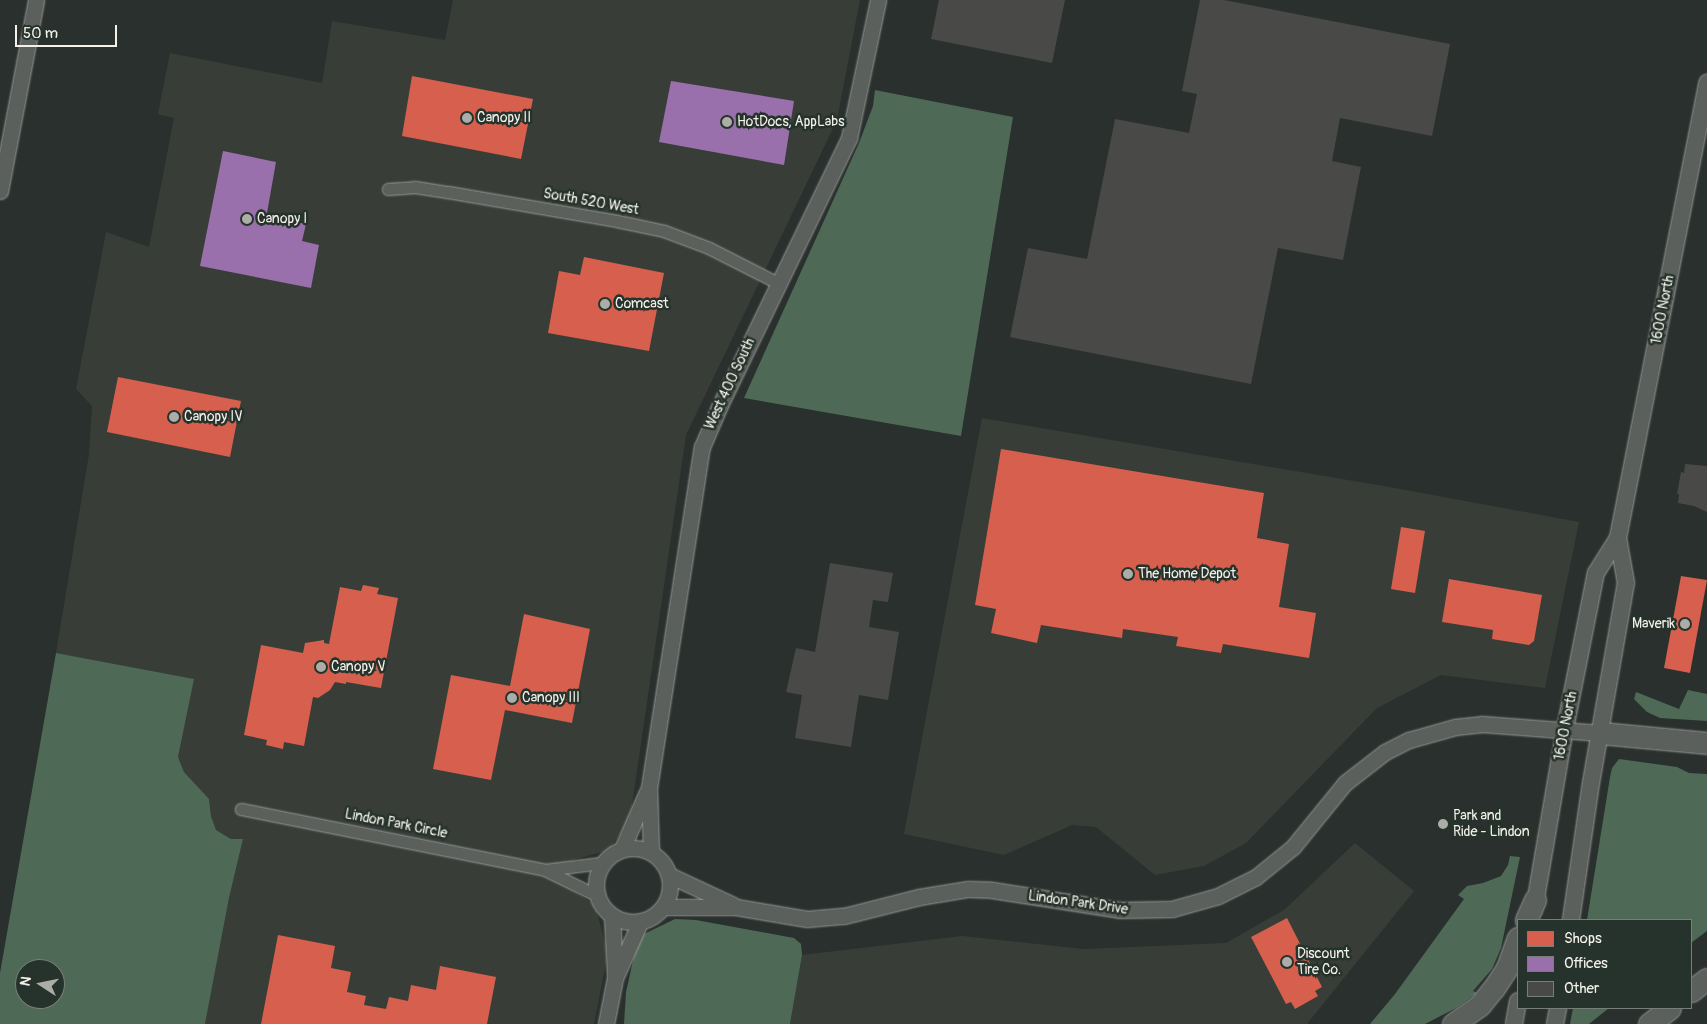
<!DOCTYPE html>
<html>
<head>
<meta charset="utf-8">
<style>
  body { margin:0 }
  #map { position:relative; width:1707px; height:1024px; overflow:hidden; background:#29302d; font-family:Pangolin,sans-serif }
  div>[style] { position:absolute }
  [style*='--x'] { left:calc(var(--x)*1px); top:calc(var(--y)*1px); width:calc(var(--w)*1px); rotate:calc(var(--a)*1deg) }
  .built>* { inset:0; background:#383e37 }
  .green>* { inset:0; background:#4e6a56 }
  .shops>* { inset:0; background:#d6604d }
  .offices>* { inset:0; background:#9970ab }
  .building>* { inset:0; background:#494a47 }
  .roads { filter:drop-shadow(0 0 1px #969996) drop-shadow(0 0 1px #969996) }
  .minor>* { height:11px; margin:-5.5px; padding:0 5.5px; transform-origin:5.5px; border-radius:5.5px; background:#5c605c }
  .tertiary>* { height:15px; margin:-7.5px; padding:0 7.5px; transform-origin:7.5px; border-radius:7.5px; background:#5c605c }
  .tertiary>.ring { margin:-7.5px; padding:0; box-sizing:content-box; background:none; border:15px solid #5c605c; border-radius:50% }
  .secondary>* { height:16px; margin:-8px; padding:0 8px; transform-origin:8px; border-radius:8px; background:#5c605c }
  .motorway>* { height:21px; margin:-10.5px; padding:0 10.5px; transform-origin:10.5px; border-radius:10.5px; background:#5c605c }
  .dots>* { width:14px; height:14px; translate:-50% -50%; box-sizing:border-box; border:2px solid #26332d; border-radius:50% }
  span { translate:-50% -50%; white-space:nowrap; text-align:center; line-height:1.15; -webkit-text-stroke:5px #26332d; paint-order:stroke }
  .poi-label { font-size:14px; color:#f4f1e8 }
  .left { translate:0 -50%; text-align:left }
  .right { translate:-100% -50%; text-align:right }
  .street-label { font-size:14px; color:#f4f1e8 }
  .legend { position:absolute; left:1517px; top:919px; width:175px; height:90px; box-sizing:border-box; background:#26332d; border:1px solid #787f78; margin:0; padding:6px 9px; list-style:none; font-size:15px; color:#f4f1e8 }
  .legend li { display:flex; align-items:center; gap:10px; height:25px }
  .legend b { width:25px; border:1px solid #787f78 }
  .north { position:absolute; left:15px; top:959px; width:50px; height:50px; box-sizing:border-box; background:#26332d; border:1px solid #787f78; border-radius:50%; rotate:281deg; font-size:14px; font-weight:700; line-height:20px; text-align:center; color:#f4f1e8 }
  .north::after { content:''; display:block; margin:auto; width:18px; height:22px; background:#adada7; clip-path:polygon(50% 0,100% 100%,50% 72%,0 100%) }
  .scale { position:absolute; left:15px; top:25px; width:102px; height:22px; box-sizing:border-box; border:2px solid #f4f1e8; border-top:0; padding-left:6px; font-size:15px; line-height:18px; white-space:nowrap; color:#f4f1e8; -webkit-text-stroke:4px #26332d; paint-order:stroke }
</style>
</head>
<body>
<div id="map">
  <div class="built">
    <div style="clip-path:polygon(453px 0,860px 0,837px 120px,686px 435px,630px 819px,609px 850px,572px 860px,567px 887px,595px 905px,608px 953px,594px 1024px,205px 1024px,229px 898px,243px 839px,231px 839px,216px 830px,211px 816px,209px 799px,184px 772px,178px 757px,193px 679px,56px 653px,89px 454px,92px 406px,76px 389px,106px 232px,149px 247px,174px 118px,158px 114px,170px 53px,322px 83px,332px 21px,445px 40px)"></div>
    <div style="clip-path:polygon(982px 418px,1395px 488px,1579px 522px,1545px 688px,1441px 675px,1377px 708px,1246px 843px,1204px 866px,1155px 875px,1096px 827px,1072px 825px,1004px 855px,904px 834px)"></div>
    <div style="clip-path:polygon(1355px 843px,1414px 891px,1307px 1024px,790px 1024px,802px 955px,962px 936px,1084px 949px,1226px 943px,1284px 910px)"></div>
  </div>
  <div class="green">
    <div style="clip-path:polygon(875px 90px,1013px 117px,961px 436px,744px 398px,859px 143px,873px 106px)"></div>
    <div style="clip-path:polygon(evenodd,56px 653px,194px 679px,178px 757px,184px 772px,209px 799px,211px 816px,216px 830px,231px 839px,243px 839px,229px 898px,205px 1024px,0 1024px,0 973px,56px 653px,25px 969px,55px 969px,55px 999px,25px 999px,25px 969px)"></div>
    <div style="clip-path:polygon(1688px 690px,1707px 694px,1707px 721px,1660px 718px,1647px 712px,1634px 699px,1636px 692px,1679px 709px)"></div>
    <div style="clip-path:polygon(1619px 759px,1677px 767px,1689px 773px,1707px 774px,1707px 931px,1691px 943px,1691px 920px,1587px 920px,1610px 777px,1612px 768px)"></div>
    <div style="clip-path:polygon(1510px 856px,1520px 857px,1501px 948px,1492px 969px,1473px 991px,1477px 993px,1456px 1008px,1425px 1024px,1370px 1024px,1395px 994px,1464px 899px,1458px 895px,1467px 886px,1483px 883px,1501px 876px,1508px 865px)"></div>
    <div style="clip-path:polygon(675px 919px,696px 920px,794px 938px,801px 944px,802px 955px,790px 1024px,624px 1024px,626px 992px,637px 943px,644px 934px)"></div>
    <div style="clip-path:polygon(1573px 1008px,1609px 1008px,1589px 1024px,1570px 1024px)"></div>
  </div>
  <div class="shops">
    <div style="clip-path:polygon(412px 76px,533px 99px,521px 159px,402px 136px)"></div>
    <div style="clip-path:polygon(584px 257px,664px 273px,649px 351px,548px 333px,559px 271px,580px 275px)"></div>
    <div style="clip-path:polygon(118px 377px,241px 401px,230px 457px,107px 432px)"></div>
    <div style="clip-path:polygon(1001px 449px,1264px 493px,1257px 538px,1289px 544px,1279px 607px,1316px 613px,1309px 658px,1223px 644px,1221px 653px,1176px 646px,1178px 637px,1123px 629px,1122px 638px,1041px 625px,1037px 643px,991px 633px,996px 609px,975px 605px)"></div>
    <div style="clip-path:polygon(1401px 527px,1425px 531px,1415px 593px,1391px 589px)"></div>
    <div style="clip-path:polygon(1681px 576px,1707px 580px,1690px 673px,1664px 668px)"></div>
    <div style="clip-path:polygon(1449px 579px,1542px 595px,1534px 641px,1529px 645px,1492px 639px,1493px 630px,1442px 622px)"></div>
    <div style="clip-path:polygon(363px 585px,379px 588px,377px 594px,398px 598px,381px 688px,346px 682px,346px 684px,335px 682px,330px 690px,318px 698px,313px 697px,304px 746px,284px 742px,283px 749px,266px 745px,267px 740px,244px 735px,261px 645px,303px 653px,305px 643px,324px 640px,324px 643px,329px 644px,340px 587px,361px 591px)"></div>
    <div style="clip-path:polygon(524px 614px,590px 629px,572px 723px,505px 710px,491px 780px,433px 769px,451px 675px,510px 686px)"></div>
    <div style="clip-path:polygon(1287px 918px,1322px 987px,1315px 991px,1318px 996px,1295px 1009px,1291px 1002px,1286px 1004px,1251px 937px)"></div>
    <div style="clip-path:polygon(278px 935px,335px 946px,331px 968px,351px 972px,347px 992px,366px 996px,364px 1005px,386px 1009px,389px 997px,408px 1001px,411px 985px,436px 990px,440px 966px,496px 977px,487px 1024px,261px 1024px)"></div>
  </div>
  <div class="offices">
    <div style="clip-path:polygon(671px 81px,794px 101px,784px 165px,659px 142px)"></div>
    <div style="clip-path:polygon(223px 151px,276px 162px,267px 213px,306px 224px,302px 241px,319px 245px,311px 288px,200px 266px)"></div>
  </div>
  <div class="building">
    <div style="clip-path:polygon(939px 0,1065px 0,1052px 63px,931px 39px)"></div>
    <div style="clip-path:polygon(1200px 0,1224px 0,1450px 44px,1432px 136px,1340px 118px,1332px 161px,1361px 167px,1343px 260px,1278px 248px,1251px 384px,1010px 337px,1028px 248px,1087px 259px,1115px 119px,1189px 133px,1197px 94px,1182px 91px)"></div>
    <div style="clip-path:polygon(1685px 464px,1707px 466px,1707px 512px,1694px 506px,1678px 503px,1679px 494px,1677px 494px,1681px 472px,1684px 473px)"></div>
    <div style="clip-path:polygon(830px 563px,893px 573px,888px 602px,873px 600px,869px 627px,899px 632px,888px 700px,859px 695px,851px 747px,795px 738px,802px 695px,786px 692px,796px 648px,815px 652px)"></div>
  </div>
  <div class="roads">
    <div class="minor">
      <div style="--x:388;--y:189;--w:27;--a:-4"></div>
      <div style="--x:415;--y:187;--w:33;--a:9"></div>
      <div style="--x:448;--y:192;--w:171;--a:9.7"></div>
      <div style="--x:617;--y:221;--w:48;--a:12"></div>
      <div style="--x:664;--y:231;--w:48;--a:20.7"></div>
      <div style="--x:709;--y:248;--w:77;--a:26.9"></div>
      <div style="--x:241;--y:809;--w:310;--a:11.3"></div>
      <div style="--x:545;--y:870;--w:57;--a:26.1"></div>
      <div style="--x:545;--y:870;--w:57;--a:-7"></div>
    </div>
    <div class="tertiary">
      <div style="--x:0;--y:191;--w:194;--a:-79.3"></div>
      <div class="ring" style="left:596px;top:848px;width:59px;height:59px"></div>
      <div style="--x:622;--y:849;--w:62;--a:-66.3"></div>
      <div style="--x:651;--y:851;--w:63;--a:-91.8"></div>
      <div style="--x:649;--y:788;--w:345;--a:-81.2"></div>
      <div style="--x:702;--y:447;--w:46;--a:-66.8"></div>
      <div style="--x:720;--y:405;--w:297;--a:-64.2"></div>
      <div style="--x:849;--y:138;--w:141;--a:-78.1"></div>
      <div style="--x:669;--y:875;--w:71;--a:25.1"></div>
      <div style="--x:664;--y:907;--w:72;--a:0"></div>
      <div style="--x:736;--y:907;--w:72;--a:9.6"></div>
      <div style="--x:807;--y:919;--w:37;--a:-5"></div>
      <div style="--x:844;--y:916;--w:77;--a:-14.2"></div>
      <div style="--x:919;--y:897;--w:50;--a:-9.3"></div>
      <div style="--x:968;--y:889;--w:24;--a:2"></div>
      <div style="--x:992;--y:890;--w:129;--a:8.9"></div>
      <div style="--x:1119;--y:910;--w:53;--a:-1.1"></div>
      <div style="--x:1172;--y:909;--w:48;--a:-15.8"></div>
      <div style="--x:1218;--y:896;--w:42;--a:-26.6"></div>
      <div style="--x:1256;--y:877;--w:48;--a:-39"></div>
      <div style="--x:1293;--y:847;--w:82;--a:-50.9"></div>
      <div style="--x:1345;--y:783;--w:51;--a:-37.8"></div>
      <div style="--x:1385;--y:752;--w:27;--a:-27"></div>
      <div style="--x:1409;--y:740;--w:48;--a:-15.8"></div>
      <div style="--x:1455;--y:727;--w:28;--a:-6"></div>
      <div style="--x:1483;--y:724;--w:117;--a:4.4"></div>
      <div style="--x:612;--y:916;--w:58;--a:87"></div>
      <div style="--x:606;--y:1024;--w:47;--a:-78.9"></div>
      <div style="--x:615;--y:978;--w:61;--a:-65.9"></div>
    </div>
    <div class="secondary">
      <div style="--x:1534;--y:910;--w:184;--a:-80.3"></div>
      <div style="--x:1565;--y:729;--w:159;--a:-78.8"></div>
      <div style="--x:1596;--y:573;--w:41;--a:-57.8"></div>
      <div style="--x:1618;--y:538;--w:464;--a:-78.9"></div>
      <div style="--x:1571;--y:920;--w:138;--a:-81.7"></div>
      <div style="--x:1591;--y:783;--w:203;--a:-80.1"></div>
      <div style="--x:1626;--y:583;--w:46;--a:-100.1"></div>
      <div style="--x:1514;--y:1024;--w:23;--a:-80"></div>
      <div style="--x:1555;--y:1024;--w:16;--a:-79"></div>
    </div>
    <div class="motorway">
      <div style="--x:1600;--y:733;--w:107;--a:5.3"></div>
      <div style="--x:1526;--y:920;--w:22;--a:-66"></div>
      <div style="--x:1691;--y:991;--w:20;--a:-37"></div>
      <div style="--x:1453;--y:1024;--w:33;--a:-35"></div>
      <div style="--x:1480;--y:1005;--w:22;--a:-51"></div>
      <div style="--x:1494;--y:988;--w:24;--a:-57"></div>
      <div style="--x:1507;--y:968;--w:32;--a:-70"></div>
      <div style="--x:1649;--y:1024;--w:26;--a:-37"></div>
    </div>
  </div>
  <div class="dots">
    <div style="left:467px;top:118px;background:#adada7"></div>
    <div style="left:727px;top:122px;background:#adada7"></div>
    <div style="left:247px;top:219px;background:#adada7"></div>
    <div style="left:605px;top:304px;background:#adada7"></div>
    <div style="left:174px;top:417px;background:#adada7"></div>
    <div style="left:1128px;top:574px;background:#adada7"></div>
    <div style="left:1685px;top:624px;background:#adada7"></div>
    <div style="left:321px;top:667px;background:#adada7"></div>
    <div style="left:512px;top:698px;background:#adada7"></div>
    <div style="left:1443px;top:824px;background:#adada7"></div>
    <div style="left:1287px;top:962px;background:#adada7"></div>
  </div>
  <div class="poi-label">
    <span class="left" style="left:477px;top:118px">Canopy II</span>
    <span class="left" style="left:737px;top:122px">HotDocs, AppLabs</span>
    <span class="left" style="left:257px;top:219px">Canopy I</span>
    <span class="left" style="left:615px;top:304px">Comcast</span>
    <span class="left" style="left:184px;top:417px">Canopy IV</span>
    <span class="left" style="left:1138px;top:574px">The Home Depot</span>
    <span class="right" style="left:1675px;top:624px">Maverik</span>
    <span class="left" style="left:331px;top:667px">Canopy V</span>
    <span class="left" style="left:522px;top:698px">Canopy III</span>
    <span class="left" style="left:1453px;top:824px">Park and<br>Ride - Lindon</span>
    <span class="left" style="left:1297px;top:962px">Discount<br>Tire Co.</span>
  </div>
  <div class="street-label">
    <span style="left:591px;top:202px;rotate:10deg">South 520 West</span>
    <span style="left:1663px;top:310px;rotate:-79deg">1600 North</span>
    <span style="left:730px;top:384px;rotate:-65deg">West 400 South</span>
    <span style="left:1566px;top:726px;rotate:-79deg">1600 North</span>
    <span style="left:396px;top:824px;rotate:11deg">Lindon Park Circle</span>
    <span style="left:1078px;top:903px;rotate:8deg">Lindon Park Drive</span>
  </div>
  <ul class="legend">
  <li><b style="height:14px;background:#d6604d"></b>Shops</li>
  <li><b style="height:14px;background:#9970ab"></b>Offices</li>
  <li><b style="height:14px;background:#494a47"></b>Other</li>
  </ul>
  <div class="north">N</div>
  <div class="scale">50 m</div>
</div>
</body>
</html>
